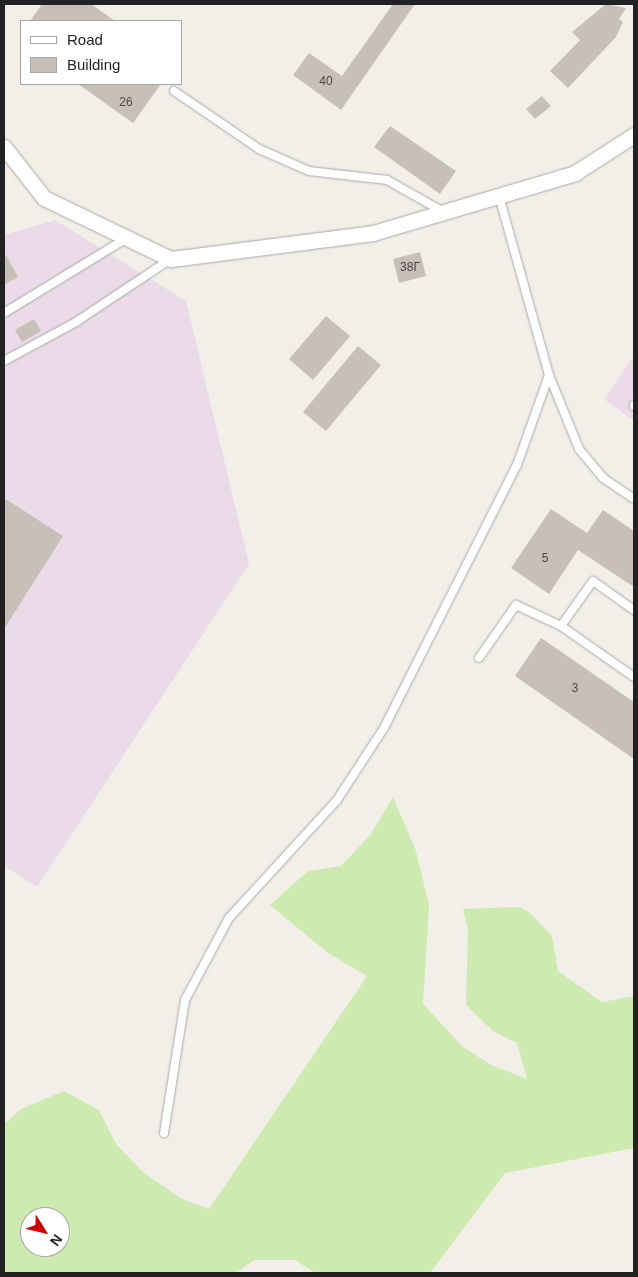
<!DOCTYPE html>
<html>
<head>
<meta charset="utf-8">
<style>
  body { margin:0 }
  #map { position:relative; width:638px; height:1277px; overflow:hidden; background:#f2efe9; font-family:Arial,sans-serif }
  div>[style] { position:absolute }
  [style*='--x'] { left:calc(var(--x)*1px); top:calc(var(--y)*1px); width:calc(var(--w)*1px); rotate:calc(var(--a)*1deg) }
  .industrial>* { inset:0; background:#ebdbe8 }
  .grass>* { inset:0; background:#cdebb0 }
  .building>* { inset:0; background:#c7bfb8 }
  .roads { filter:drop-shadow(0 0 1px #a9a9a9) drop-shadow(0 0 1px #a9a9a9) }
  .service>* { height:8px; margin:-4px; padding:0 4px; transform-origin:4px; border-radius:4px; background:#fff }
  .minor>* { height:15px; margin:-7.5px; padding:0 7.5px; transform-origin:7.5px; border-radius:7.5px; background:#fff }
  span { translate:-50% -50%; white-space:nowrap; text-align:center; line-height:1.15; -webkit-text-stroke:5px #fff; paint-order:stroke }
  .number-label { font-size:12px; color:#4b4948 }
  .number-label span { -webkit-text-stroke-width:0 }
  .frame { position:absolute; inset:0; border:5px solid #222; pointer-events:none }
  .legend { position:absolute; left:20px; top:20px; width:162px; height:65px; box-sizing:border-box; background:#fff; border:1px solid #a7a7a7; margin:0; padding:6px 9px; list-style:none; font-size:15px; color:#222 }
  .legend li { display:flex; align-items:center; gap:10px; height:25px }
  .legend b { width:25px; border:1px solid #a7a7a7 }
  .north { position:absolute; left:20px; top:1207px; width:50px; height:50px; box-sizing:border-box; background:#fff; border:1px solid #a7a7a7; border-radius:50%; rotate:126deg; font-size:14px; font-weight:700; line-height:20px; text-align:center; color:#222 }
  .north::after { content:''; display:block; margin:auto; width:18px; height:22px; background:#d40000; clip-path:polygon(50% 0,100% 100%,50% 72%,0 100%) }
</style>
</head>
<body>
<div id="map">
  <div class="industrial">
    <div style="clip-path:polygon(55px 220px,186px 301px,249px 564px,37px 887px,4px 866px,4px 235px)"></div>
    <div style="clip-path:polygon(634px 355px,634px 421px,604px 399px)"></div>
  </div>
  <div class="grass">
    <div style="clip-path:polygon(evenodd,393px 797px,416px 851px,429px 905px,423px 1004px,463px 1047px,491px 1065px,527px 1079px,517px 1043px,493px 1031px,466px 1005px,468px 930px,463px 909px,520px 907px,530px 913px,552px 936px,558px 971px,602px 1002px,634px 996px,634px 1148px,505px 1173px,430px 1273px,315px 1273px,295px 1260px,254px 1260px,236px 1273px,4px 1273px,4px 1124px,21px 1109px,64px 1091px,99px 1110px,116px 1144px,144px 1173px,182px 1199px,209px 1209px,367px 976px,328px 953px,270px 905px,308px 871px,341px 866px,371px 834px,393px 797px,30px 1217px,60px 1217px,60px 1247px,30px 1247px,30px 1217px)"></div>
  </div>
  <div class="building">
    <div style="clip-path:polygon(42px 4px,91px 4px,115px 21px,30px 21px)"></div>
    <div style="clip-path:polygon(393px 4px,415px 4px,341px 110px,293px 75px,309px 53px,342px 76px)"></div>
    <div style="clip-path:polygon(606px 4px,626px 8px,619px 19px,623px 22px,616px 37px,568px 88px,550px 71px,580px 40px,572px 32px)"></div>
    <div style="clip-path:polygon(78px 84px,161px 84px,133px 123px)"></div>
    <div style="clip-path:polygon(542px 96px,551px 106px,535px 119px,526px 109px)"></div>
    <div style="clip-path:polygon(390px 126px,456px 171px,440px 194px,374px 147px)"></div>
    <div style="clip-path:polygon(420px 252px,426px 276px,399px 283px,393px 259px)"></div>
    <div style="clip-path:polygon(6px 255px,18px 277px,4px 285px,4px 256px)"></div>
    <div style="clip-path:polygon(326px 316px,350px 336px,313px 380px,289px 359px)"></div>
    <div style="clip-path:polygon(34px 319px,41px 331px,22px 342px,15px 330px)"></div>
    <div style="clip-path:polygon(358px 346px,381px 365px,326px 431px,303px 412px)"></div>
    <div style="clip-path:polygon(4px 498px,63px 536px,4px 629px)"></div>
    <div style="clip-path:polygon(551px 509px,587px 533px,603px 510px,634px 531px,634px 587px,578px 550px,549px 594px,511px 568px)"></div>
    <div style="clip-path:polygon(541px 638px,634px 702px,634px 759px,515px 676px)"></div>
  </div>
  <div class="roads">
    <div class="service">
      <div style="--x:174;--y:91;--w:103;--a:34.3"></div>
      <div style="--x:259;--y:149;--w:55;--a:23.7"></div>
      <div style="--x:309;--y:171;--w:79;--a:6.6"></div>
      <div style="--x:387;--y:180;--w:63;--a:29.4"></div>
      <div style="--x:499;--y:196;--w:186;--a:74.4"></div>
      <div style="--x:549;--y:375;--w:80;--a:67.9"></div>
      <div style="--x:579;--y:449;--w:38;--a:50"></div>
      <div style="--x:603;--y:478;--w:37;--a:34"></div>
      <div style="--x:4;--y:313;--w:144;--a:-31.4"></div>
      <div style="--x:4;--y:361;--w:82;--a:-28.4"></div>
      <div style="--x:76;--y:322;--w:114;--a:-33.6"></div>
      <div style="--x:634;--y:406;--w:1;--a:-90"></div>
      <div style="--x:561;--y:626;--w:89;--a:34.9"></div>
      <div style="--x:479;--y:658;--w:65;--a:-55.1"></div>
      <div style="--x:516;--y:605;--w:50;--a:25"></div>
      <div style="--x:561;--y:626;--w:55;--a:-54.6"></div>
      <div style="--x:593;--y:581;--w:50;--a:35.3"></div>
      <div style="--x:164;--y:1133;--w:135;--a:-81"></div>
      <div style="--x:185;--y:1000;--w:93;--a:-61.8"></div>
      <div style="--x:229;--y:918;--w:160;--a:-47.5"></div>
      <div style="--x:337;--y:800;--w:86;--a:-56.9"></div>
      <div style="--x:384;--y:728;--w:295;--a:-63.2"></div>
      <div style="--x:517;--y:465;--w:96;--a:-70.4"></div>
    </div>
    <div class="minor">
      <div style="--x:4;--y:147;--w:65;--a:51.9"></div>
      <div style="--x:44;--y:198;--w:141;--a:25.7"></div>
      <div style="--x:171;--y:259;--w:204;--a:-7.3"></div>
      <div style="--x:373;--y:233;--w:211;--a:-16.5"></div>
      <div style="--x:575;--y:173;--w:70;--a:-32.8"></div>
    </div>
  </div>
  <div class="number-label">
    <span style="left:326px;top:82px">40</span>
    <span style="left:126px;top:103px">26</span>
    <span style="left:410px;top:268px">38Г</span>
    <span style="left:545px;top:559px">5</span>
    <span style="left:575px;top:689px">3</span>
  </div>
  <div class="frame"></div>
  <ul class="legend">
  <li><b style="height:6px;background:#fff"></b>Road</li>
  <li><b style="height:14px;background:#c7bfb8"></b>Building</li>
  </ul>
  <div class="north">N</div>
</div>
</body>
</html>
